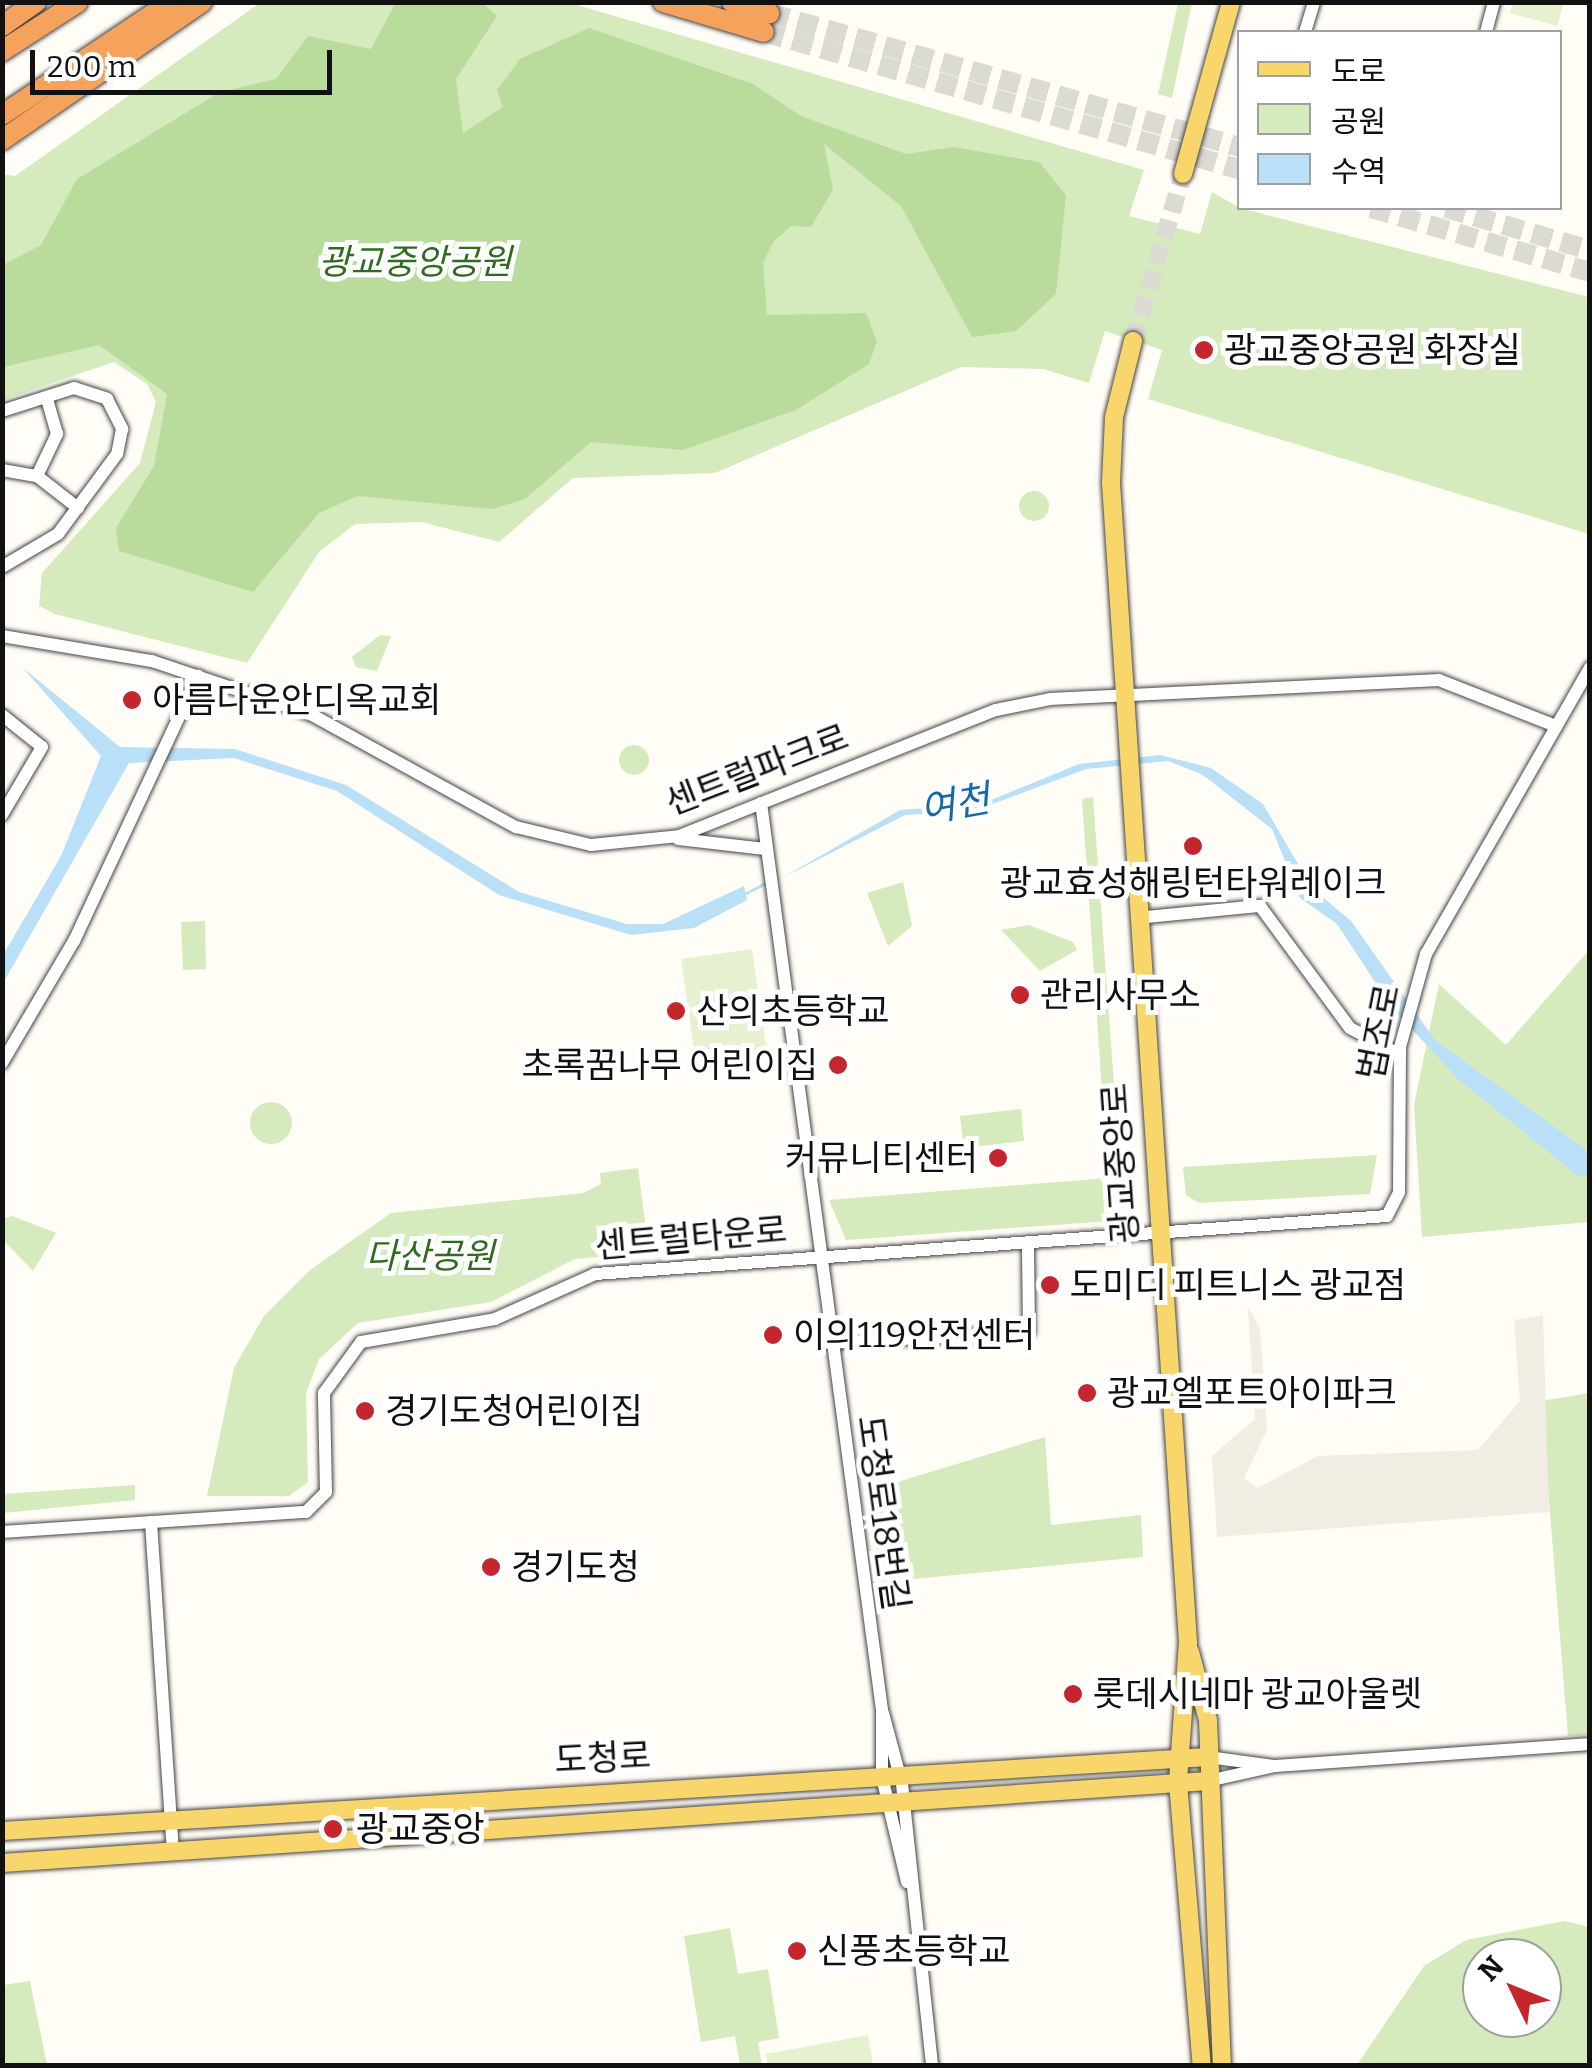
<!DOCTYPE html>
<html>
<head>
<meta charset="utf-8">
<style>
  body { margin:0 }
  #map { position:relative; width:1592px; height:2068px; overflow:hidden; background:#fffdf5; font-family:Bitter,"Noto Sans KR",serif }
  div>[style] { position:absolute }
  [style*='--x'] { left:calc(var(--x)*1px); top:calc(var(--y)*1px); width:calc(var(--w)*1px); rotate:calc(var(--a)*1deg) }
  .green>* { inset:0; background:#d5ebbd }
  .round { border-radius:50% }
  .forest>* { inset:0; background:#b9dc9c }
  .pitch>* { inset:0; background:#e6f2cf }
  .plaza>* { inset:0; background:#f1ede2 }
  .water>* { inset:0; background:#b9e0f7 }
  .stream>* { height:2.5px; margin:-1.25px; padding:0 1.25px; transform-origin:1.25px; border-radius:1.25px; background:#b9e0f7 }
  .major-tunnel>* { height:18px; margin-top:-9px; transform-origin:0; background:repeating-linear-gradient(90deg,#dbdad3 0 18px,transparent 0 27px) }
  .highway-tunnel>* { height:20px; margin-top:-10px; transform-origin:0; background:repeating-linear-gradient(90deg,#dbdad3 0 20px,transparent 0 30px) }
  .roads { filter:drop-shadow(0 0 2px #444) drop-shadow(0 0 2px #444) }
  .minor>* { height:12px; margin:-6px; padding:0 6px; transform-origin:6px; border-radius:6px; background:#fff }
  .major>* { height:18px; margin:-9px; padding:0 9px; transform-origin:9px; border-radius:9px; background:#f9d66b }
  .highway>* { height:20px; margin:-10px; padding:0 10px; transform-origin:10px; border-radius:10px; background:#f5a25d }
  .dots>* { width:28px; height:28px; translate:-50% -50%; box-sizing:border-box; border:5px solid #fff; border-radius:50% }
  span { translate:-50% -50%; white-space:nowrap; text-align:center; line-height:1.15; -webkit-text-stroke:10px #fff; paint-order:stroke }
  .park-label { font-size:35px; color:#2f6b1f; font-style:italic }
  .poi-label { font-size:35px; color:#111 }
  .left { translate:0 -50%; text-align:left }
  .right { translate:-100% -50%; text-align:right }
  .street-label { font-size:35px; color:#111 }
  .water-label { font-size:38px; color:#1768a6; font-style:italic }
  .frame { position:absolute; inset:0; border:5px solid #111; pointer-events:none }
  .legend { position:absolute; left:1237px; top:30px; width:325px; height:180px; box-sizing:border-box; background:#fff; border:2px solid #a0a0a0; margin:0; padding:12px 18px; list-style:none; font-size:30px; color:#111 }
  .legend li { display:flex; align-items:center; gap:20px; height:50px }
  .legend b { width:50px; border:2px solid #a0a0a0 }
  .north { position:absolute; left:1462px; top:1938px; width:100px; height:100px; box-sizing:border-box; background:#fff; border:2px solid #a0a0a0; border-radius:50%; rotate:313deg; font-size:28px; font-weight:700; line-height:40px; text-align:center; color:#111 }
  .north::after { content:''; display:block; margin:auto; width:35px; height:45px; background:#c4262e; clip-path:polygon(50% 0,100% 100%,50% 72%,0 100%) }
  .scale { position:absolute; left:30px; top:50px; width:302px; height:45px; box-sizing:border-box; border:5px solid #111; border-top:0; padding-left:12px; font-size:30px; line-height:35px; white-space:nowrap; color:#111; -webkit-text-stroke:8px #fff; paint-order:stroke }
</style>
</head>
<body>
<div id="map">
  <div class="green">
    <div style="clip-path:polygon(260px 3px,570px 3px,1144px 170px,1129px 216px,1200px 234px,1212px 192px,1240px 208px,1589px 297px,1589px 534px,1148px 399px,1162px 350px,1105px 331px,1089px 383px,1043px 369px,961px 367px,715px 473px,573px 478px,499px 542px,422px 522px,355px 524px,319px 552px,247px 663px,55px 614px,39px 606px,42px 573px,140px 463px,156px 402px,147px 384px,114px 362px,3px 400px,2px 174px,15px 176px)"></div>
    <div style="clip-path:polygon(1178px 3px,1192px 3px,1172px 98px,1158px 94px)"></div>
    <div class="round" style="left:1019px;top:491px;width:30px;height:30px"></div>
    <div style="clip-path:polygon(380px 635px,391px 636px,377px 671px,356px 667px,352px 657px)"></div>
    <div class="round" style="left:619px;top:745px;width:30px;height:30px"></div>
    <div style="clip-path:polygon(1093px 797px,1123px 1207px,1110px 1221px,846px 1240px,829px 1200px,1108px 1178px,1082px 799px)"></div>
    <div style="clip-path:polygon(903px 882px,912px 926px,888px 946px,867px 893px)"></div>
    <div style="clip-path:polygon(205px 921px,206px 969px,183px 970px,181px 922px)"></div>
    <div style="clip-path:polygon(1029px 925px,1073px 942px,1077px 950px,1040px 971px,1001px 930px)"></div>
    <div style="clip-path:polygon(1589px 950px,1589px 1222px,1422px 1237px,1414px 1105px,1439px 984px,1506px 1045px)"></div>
    <div class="round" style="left:250px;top:1102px;width:42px;height:42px"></div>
    <div style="clip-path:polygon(1021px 1109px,1024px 1141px,964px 1148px,960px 1116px)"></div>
    <div style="clip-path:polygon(1377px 1155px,1370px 1194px,1199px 1203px,1186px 1195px,1183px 1167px)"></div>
    <div style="clip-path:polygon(638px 1168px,649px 1252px,575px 1259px,491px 1302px,358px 1323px,319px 1359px,306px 1393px,308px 1482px,289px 1496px,207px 1496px,234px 1368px,264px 1316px,310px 1270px,391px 1213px,583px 1193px,601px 1184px,600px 1173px)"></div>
    <div style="clip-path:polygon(12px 1216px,56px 1233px,33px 1271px,3px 1240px,3px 1219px)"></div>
    <div style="clip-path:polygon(1589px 1393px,1589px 1735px,1568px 1736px,1541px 1401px)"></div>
    <div style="clip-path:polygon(1045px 1437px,1051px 1525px,1141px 1515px,1143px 1557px,881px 1582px,868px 1491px)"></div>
    <div style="clip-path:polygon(135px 1485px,135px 1500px,3px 1513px,3px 1494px)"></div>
    <div style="clip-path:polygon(evenodd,1565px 1921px,1589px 1927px,1589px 2065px,1357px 2065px,1424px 1966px,1466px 1940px,1565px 1921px,1482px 1958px,1542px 1958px,1542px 2018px,1482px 2018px,1482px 1958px)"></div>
    <div style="clip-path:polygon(730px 1928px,738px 1974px,768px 1969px,779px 2038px,758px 2042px,762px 2065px,740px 2065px,735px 2036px,701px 2042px,684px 1936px)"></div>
    <div style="clip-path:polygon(30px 1981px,47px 2065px,3px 2065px,3px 1985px)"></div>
  </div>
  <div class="forest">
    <div style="clip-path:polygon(396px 2px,485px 5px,497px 16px,456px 79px,463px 133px,503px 107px,497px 90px,520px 59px,589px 28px,753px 84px,801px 116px,906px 154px,953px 147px,1039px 162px,1066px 195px,1056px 294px,1016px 331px,972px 337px,901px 206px,824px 144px,833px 190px,811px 227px,791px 226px,774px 241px,763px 263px,767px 315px,866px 313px,877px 341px,869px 364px,796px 410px,683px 450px,591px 442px,525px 499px,492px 509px,358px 496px,319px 513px,253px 592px,119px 551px,116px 528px,154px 466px,167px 394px,99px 345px,3px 367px,3px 265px,41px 245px,77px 179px,220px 92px,276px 79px,308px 36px,371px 49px)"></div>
  </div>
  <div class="pitch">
    <div style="clip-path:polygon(1513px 3px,1513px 2px,1564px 3px,1557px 26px,1510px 13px)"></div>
    <div style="clip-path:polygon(752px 949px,768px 1059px,697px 1070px,681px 959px)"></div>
    <div style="clip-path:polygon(868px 2035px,873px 2065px,768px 2065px,766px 2054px)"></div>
  </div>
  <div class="plaza">
    <div style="clip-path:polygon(1248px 1307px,1260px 1328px,1267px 1430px,1244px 1478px,1257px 1488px,1318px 1456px,1478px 1450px,1520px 1401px,1514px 1320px,1543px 1315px,1549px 1512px,1217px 1537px,1212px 1456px,1255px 1419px)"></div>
  </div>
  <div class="water">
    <div style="clip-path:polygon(22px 667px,120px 747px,235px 749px,346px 785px,519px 892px,627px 924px,663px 924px,744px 886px,747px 900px,694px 928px,631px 935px,499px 895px,337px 791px,234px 758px,129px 763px,3px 983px,3px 955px,61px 856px,101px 756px)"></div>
    <div style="clip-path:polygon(1160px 755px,1211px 768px,1263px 804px,1312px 888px,1351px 921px,1435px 1040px,1586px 1150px,1589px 1174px,1578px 1176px,1459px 1080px,1392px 1008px,1337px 924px,1300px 898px,1272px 829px,1203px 775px,1168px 761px,1086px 769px,974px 811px,905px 815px,782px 878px,900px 810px,981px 804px,1079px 764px)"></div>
  </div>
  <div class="stream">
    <div style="--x:746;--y:893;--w:22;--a:-27"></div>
  </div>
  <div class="major-tunnel">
    <div style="--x:1133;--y:341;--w:174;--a:-73.3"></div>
  </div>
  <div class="highway-tunnel">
    <div style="--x:769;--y:13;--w:490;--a:15.9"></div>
    <div style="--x:764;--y:32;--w:495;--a:16.1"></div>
    <div style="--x:1371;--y:208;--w:228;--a:16.3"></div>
    <div style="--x:1446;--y:208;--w:150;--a:16.3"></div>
  </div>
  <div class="roads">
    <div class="minor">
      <div style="--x:1305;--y:32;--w:31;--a:-73"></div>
      <div style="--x:1486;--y:32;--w:31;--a:-75"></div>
      <div style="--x:2;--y:411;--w:76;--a:-17.7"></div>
      <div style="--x:74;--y:388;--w:35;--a:18"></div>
      <div style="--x:107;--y:399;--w:34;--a:63"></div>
      <div style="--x:122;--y:429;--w:25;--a:101"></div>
      <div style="--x:117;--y:454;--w:99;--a:126.4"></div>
      <div style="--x:58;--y:534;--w:65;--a:149.5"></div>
      <div style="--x:2;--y:470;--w:36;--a:10"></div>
      <div style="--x:37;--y:476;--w:47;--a:-64.5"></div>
      <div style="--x:57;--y:434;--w:36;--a:-106"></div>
      <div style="--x:37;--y:476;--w:52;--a:38"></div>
      <div style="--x:2;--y:636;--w:152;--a:9.5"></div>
      <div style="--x:152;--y:661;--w:169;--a:18.6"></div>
      <div style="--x:312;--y:715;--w:233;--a:28.8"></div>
      <div style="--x:516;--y:827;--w:77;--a:13.5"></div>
      <div style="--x:591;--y:845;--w:88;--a:-5.8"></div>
      <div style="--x:679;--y:836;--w:341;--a:-21.7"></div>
      <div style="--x:996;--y:710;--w:55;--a:-11.5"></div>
      <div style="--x:1050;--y:699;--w:389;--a:-2.8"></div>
      <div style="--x:1439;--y:680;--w:126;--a:21.5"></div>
      <div style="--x:2;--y:715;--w:51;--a:38.7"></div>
      <div style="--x:42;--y:747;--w:79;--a:120.5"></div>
      <div style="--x:761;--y:803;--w:915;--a:82.4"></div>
      <div style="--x:882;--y:1710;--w:67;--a:90"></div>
      <div style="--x:882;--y:1777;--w:108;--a:76.6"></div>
      <div style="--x:678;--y:839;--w:88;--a:6.6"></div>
      <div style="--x:1137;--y:918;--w:124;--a:-5.6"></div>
      <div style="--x:1260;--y:906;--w:152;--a:53.6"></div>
      <div style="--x:1350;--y:1028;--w:57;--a:28.4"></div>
      <div style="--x:2;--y:1063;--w:142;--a:-59.5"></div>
      <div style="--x:74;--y:941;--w:293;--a:-64.9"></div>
      <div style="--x:828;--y:1343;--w:201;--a:-3.1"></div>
      <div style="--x:1029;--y:1332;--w:87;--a:-90.7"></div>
      <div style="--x:151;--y:1522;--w:332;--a:86.2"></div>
      <div style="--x:2;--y:1532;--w:305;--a:-3.8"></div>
      <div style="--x:306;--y:1512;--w:28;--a:-45"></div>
      <div style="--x:326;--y:1492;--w:99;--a:-91.2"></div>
      <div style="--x:324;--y:1393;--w:63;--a:-54"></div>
      <div style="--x:361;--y:1342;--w:136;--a:-9.7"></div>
      <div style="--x:495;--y:1319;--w:110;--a:-24.2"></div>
      <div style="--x:595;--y:1274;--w:794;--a:-4.19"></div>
      <div style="--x:1387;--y:1216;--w:27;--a:-63"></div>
      <div style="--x:1399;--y:1192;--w:145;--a:-89.6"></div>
      <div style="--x:1400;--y:1047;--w:97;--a:-74.4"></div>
      <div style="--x:1426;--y:954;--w:330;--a:-60.2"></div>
      <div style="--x:883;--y:1713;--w:73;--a:75"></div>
      <div style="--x:902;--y:1784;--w:284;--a:83.9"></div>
      <div style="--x:1208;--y:1757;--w:68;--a:7.7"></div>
      <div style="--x:1275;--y:1766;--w:316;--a:-4"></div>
      <div style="--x:1208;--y:1781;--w:69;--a:-12.6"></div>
    </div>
    <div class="major">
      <div style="--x:1183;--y:174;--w:179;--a:-74.4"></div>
      <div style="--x:1133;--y:341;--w:78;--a:104"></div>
      <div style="--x:1114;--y:417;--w:66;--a:92.6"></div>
      <div style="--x:1111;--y:483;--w:1162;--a:86.2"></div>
      <div style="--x:1188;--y:1642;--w:141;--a:94.1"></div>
      <div style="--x:1178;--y:1783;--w:284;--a:85.2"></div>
      <div style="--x:1190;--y:1652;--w:70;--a:75.2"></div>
      <div style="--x:1208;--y:1720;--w:346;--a:87.7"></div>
      <div style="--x:2;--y:1831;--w:1208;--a:-3.51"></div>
      <div style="--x:2;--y:1863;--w:1209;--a:-3.89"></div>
    </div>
    <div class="highway">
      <div style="--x:663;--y:2;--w:105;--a:16.5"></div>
      <div style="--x:732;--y:2;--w:39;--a:17"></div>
      <div style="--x:2;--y:26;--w:42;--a:-35.2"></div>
      <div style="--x:2;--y:51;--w:90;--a:-32.8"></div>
      <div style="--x:2;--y:115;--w:203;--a:-33.8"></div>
      <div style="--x:2;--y:140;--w:243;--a:-34.6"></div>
    </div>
  </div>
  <div class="dots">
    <div style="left:1204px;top:350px;background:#c4262e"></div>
    <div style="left:132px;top:700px;background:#c4262e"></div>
    <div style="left:1193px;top:846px;background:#c4262e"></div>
    <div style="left:1020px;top:995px;background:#c4262e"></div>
    <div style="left:676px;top:1011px;background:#c4262e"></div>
    <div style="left:838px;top:1065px;background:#c4262e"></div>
    <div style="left:998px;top:1158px;background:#c4262e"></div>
    <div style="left:1050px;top:1285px;background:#c4262e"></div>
    <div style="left:773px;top:1335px;background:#c4262e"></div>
    <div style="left:1087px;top:1393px;background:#c4262e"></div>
    <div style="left:365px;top:1411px;background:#c4262e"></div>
    <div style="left:491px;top:1567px;background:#c4262e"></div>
    <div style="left:1073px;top:1694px;background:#c4262e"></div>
    <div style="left:333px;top:1829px;background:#c4262e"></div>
    <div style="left:797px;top:1951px;background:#c4262e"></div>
  </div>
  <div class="park-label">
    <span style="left:415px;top:262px">광교중앙공원</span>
    <span style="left:430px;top:1256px">다산공원</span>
  </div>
  <div class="poi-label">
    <span class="left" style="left:1224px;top:350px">광교중앙공원 화장실</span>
    <span class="left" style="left:152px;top:700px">아름다운안디옥교회</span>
    <span style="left:1193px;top:883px">광교효성해링턴타워레이크</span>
    <span class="left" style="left:1040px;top:995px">관리사무소</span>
    <span class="left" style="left:696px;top:1011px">산의초등학교</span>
    <span class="right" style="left:818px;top:1065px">초록꿈나무 어린이집</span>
    <span class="right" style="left:978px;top:1158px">커뮤니티센터</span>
    <span class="left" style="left:1070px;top:1285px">도미디 피트니스 광교점</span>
    <span class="left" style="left:793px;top:1335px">이의119안전센터</span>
    <span class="left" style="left:1107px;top:1393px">광교엘포트아이파크</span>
    <span class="left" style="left:385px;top:1411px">경기도청어린이집</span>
    <span class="left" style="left:511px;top:1567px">경기도청</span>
    <span class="left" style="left:1093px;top:1694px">롯데시네마 광교아울렛</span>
    <span class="left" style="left:356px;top:1829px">광교중앙</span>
    <span class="left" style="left:817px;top:1951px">신풍초등학교</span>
  </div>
  <div class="street-label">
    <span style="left:757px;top:770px;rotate:-21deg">센트럴파크로</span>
    <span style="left:1379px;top:1032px;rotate:-79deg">법조로</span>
    <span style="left:1120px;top:1163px;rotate:-94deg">광교중앙로</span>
    <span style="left:691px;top:1238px;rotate:-5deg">센트럴타운로</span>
    <span style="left:883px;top:1513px;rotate:82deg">도청로18번길</span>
    <span style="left:603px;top:1758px;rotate:-3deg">도청로</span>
  </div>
  <div class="water-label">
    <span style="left:955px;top:805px;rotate:-10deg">여천</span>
  </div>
  <div class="frame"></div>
  <ul class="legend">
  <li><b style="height:12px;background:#f9d66b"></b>도로</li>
  <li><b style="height:28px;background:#d5ebbd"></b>공원</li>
  <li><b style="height:28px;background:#b9e0f7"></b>수역</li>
  </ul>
  <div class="north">N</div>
  <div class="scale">200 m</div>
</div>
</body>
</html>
